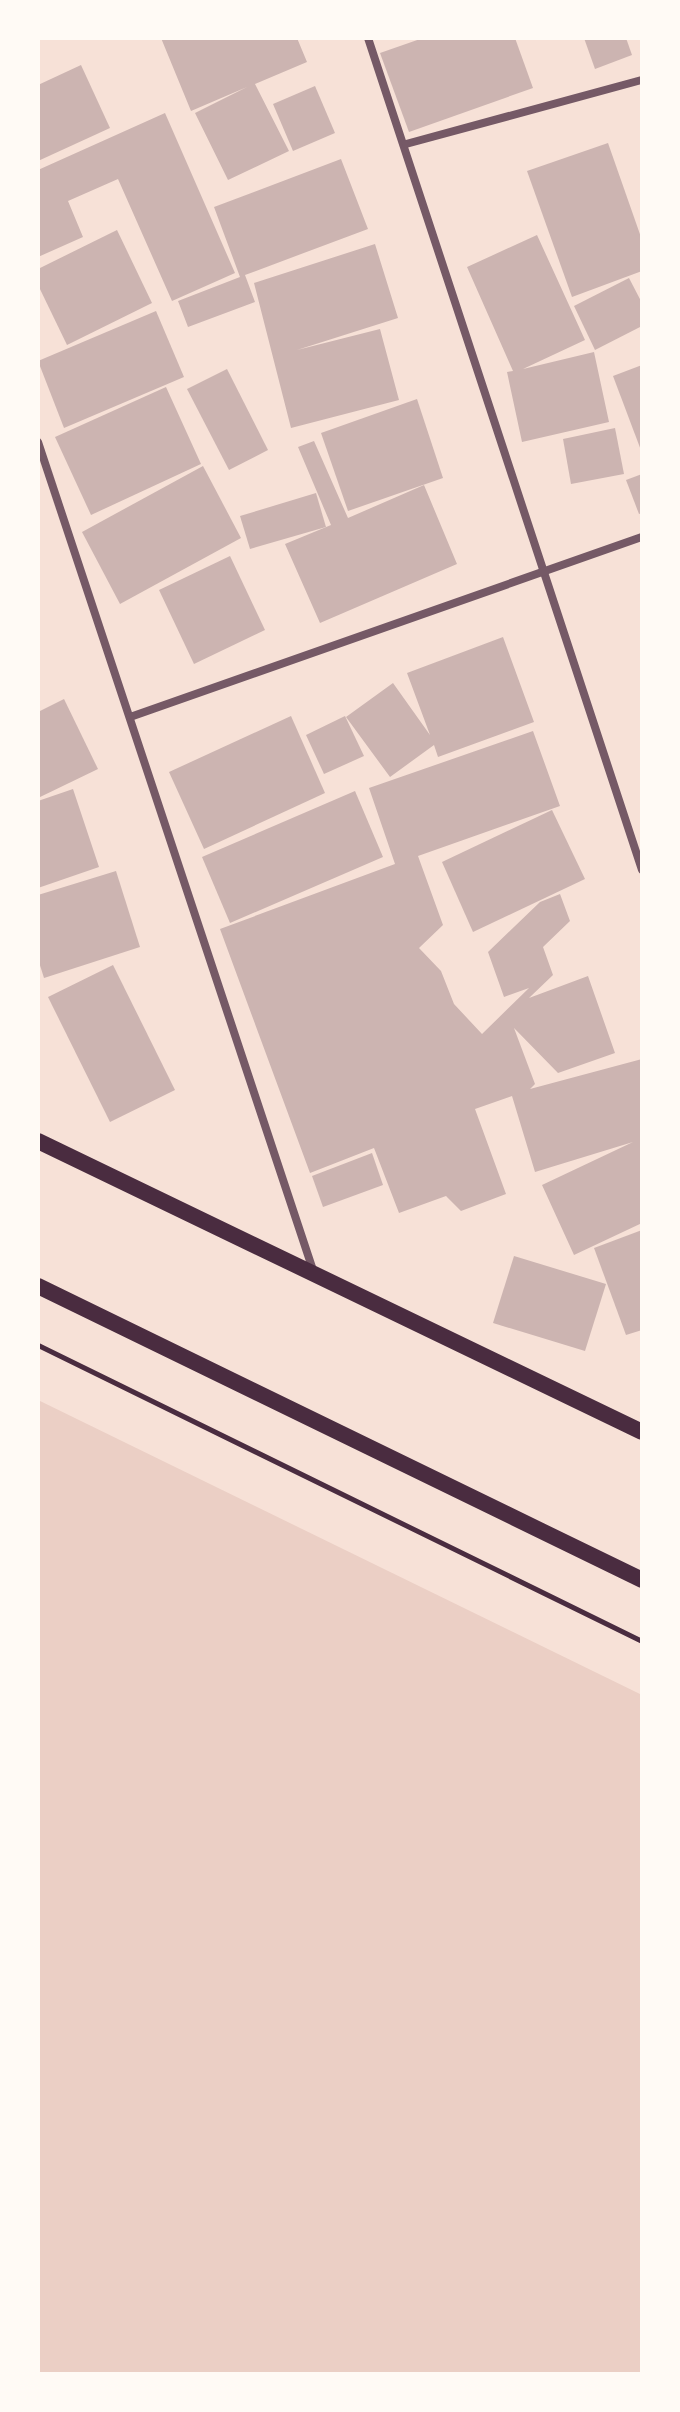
<!DOCTYPE html>
<html>
<head>
<meta charset="utf-8">
<style>
  body { margin:0 }
  #map { position:relative; width:680px; height:2412px; overflow:hidden; background:#f7e1d7; font-family:Manrope,sans-serif }
  div>[style] { position:absolute }
  [style*='--x'] { left:calc(var(--x)*1px); top:calc(var(--y)*1px); width:calc(var(--w)*1px); rotate:calc(var(--a)*1deg) }
  .green>* { inset:0; background:#ebcfc5 }
  .building>* { inset:0; background:#ccb4b1 }
  .path>* { height:5px; margin:-2.5px; padding:0 2.5px; transform-origin:2.5px; border-radius:2.5px; background:#4a2c40 }
  .minor>* { height:8px; margin:-4px; padding:0 4px; transform-origin:4px; border-radius:4px; background:#755966 }
  .secondary>* { height:16px; margin:-8px; padding:0 8px; transform-origin:8px; border-radius:8px; background:#4a2c40 }
  span { translate:-50% -50%; white-space:nowrap; text-align:center; line-height:1.15; -webkit-text-stroke:7px #fffaf5; paint-order:stroke }
  .frame { position:absolute; inset:0; border:40px solid #fffaf5; pointer-events:none }
</style>
</head>
<body>
<div id="map">
  <div class="green">
    <div style="clip-path:polygon(38px 1400px,642px 1695px,642px 2374px,38px 2374px)"></div>
  </div>
  <div class="building">
    <div style="clip-path:polygon(161px 38px,297px 38px,307px 62px,255px 84px,289px 151px,228px 180px,195px 113px,247px 87px,191px 111px)"></div>
    <div style="clip-path:polygon(423px 38px,515px 38px,533px 88px,409px 132px,380px 53px)"></div>
    <div style="clip-path:polygon(584px 38px,626px 38px,632px 55px,595px 69px)"></div>
    <div style="clip-path:polygon(81px 65px,110px 128px,38px 161px,38px 85px)"></div>
    <div style="clip-path:polygon(315px 86px,335px 133px,293px 151px,273px 104px)"></div>
    <div style="clip-path:polygon(165px 113px,235px 273px,172px 301px,118px 179px,68px 201px,83px 237px,38px 257px,38px 170px)"></div>
    <div style="clip-path:polygon(608px 143px,642px 240px,642px 271px,572px 297px,527px 171px)"></div>
    <div style="clip-path:polygon(341px 159px,368px 229px,245px 275px,255px 302px,188px 327px,178px 301px,240px 277px,214px 207px)"></div>
    <div style="clip-path:polygon(117px 230px,152px 303px,67px 345px,38px 285px,38px 269px)"></div>
    <div style="clip-path:polygon(537px 235px,585px 340px,523px 369px,594px 352px,609px 422px,522px 442px,507px 372px,513px 371px,467px 267px)"></div>
    <div style="clip-path:polygon(375px 244px,398px 318px,297px 350px,380px 329px,399px 400px,291px 428px,254px 283px)"></div>
    <div style="clip-path:polygon(629px 278px,642px 303px,642px 326px,595px 350px,574px 306px)"></div>
    <div style="clip-path:polygon(156px 311px,184px 377px,64px 428px,38px 361px)"></div>
    <div style="clip-path:polygon(642px 365px,642px 453px,613px 376px)"></div>
    <div style="clip-path:polygon(227px 369px,268px 450px,229px 470px,187px 389px)"></div>
    <div style="clip-path:polygon(166px 387px,201px 464px,91px 515px,55px 437px)"></div>
    <div style="clip-path:polygon(417px 399px,443px 478px,348px 511px,321px 433px)"></div>
    <div style="clip-path:polygon(615px 428px,624px 474px,571px 484px,563px 439px)"></div>
    <div style="clip-path:polygon(314px 441px,348px 518px,424px 485px,457px 564px,320px 623px,285px 544px,331px 525px,298px 447px)"></div>
    <div style="clip-path:polygon(203px 466px,241px 538px,120px 604px,82px 532px)"></div>
    <div style="clip-path:polygon(642px 474px,642px 513px,639px 514px,626px 480px)"></div>
    <div style="clip-path:polygon(316px 493px,326px 527px,250px 549px,240px 516px)"></div>
    <div style="clip-path:polygon(230px 556px,265px 630px,194px 664px,159px 590px)"></div>
    <div style="clip-path:polygon(503px 637px,534px 722px,438px 757px,434px 745px,390px 777px,346px 717px,393px 683px,430px 735px,407px 673px)"></div>
    <div style="clip-path:polygon(64px 699px,98px 769px,38px 798px,38px 712px)"></div>
    <div style="clip-path:polygon(291px 716px,325px 793px,204px 849px,169px 772px)"></div>
    <div style="clip-path:polygon(345px 716px,364px 756px,324px 774px,306px 735px)"></div>
    <div style="clip-path:polygon(533px 731px,560px 806px,418px 856px,443px 925px,419px 948px,441px 971px,454px 1004px,482px 1034px,529px 988px,504px 997px,488px 952px,540px 902px,560px 894px,570px 921px,543px 947px,553px 975px,529px 998px,588px 976px,615px 1053px,558px 1073px,514px 1028px,535px 1084px,530px 1089px,642px 1059px,642px 1223px,574px 1255px,542px 1185px,633px 1142px,535px 1172px,512px 1096px,475px 1109px,506px 1194px,461px 1211px,446px 1196px,399px 1213px,374px 1148px,310px 1173px,220px 929px,395px 864px,369px 788px)"></div>
    <div style="clip-path:polygon(73px 789px,99px 867px,38px 888px,38px 801px)"></div>
    <div style="clip-path:polygon(355px 791px,383px 857px,230px 923px,202px 857px)"></div>
    <div style="clip-path:polygon(552px 810px,585px 879px,473px 932px,442px 862px)"></div>
    <div style="clip-path:polygon(116px 871px,140px 947px,44px 978px,38px 959px,38px 895px)"></div>
    <div style="clip-path:polygon(113px 965px,175px 1090px,110px 1122px,48px 997px)"></div>
    <div style="clip-path:polygon(372px 1153px,383px 1185px,323px 1207px,312px 1176px)"></div>
    <div style="clip-path:polygon(642px 1230px,642px 1330px,626px 1335px,594px 1248px)"></div>
    <div style="clip-path:polygon(514px 1256px,606px 1284px,585px 1351px,493px 1323px)"></div>
  </div>
  <div class="path">
    <div style="--x:38;--y:1345;--w:673;--a:26.11"></div>
  </div>
  <div class="minor">
    <div style="--x:368;--y:38;--w:876;--a:71.77"></div>
    <div style="--x:406;--y:144;--w:245;--a:-15.2"></div>
    <div style="--x:38;--y:442;--w:876;--a:71.63"></div>
    <div style="--x:133;--y:716;--w:540;--a:-19.38"></div>
  </div>
  <div class="secondary">
    <div style="--x:38;--y:1141;--w:670;--a:25.72"></div>
    <div style="--x:38;--y:1286;--w:672;--a:25.95"></div>
  </div>
  <div class="frame"></div>
</div>
</body>
</html>
